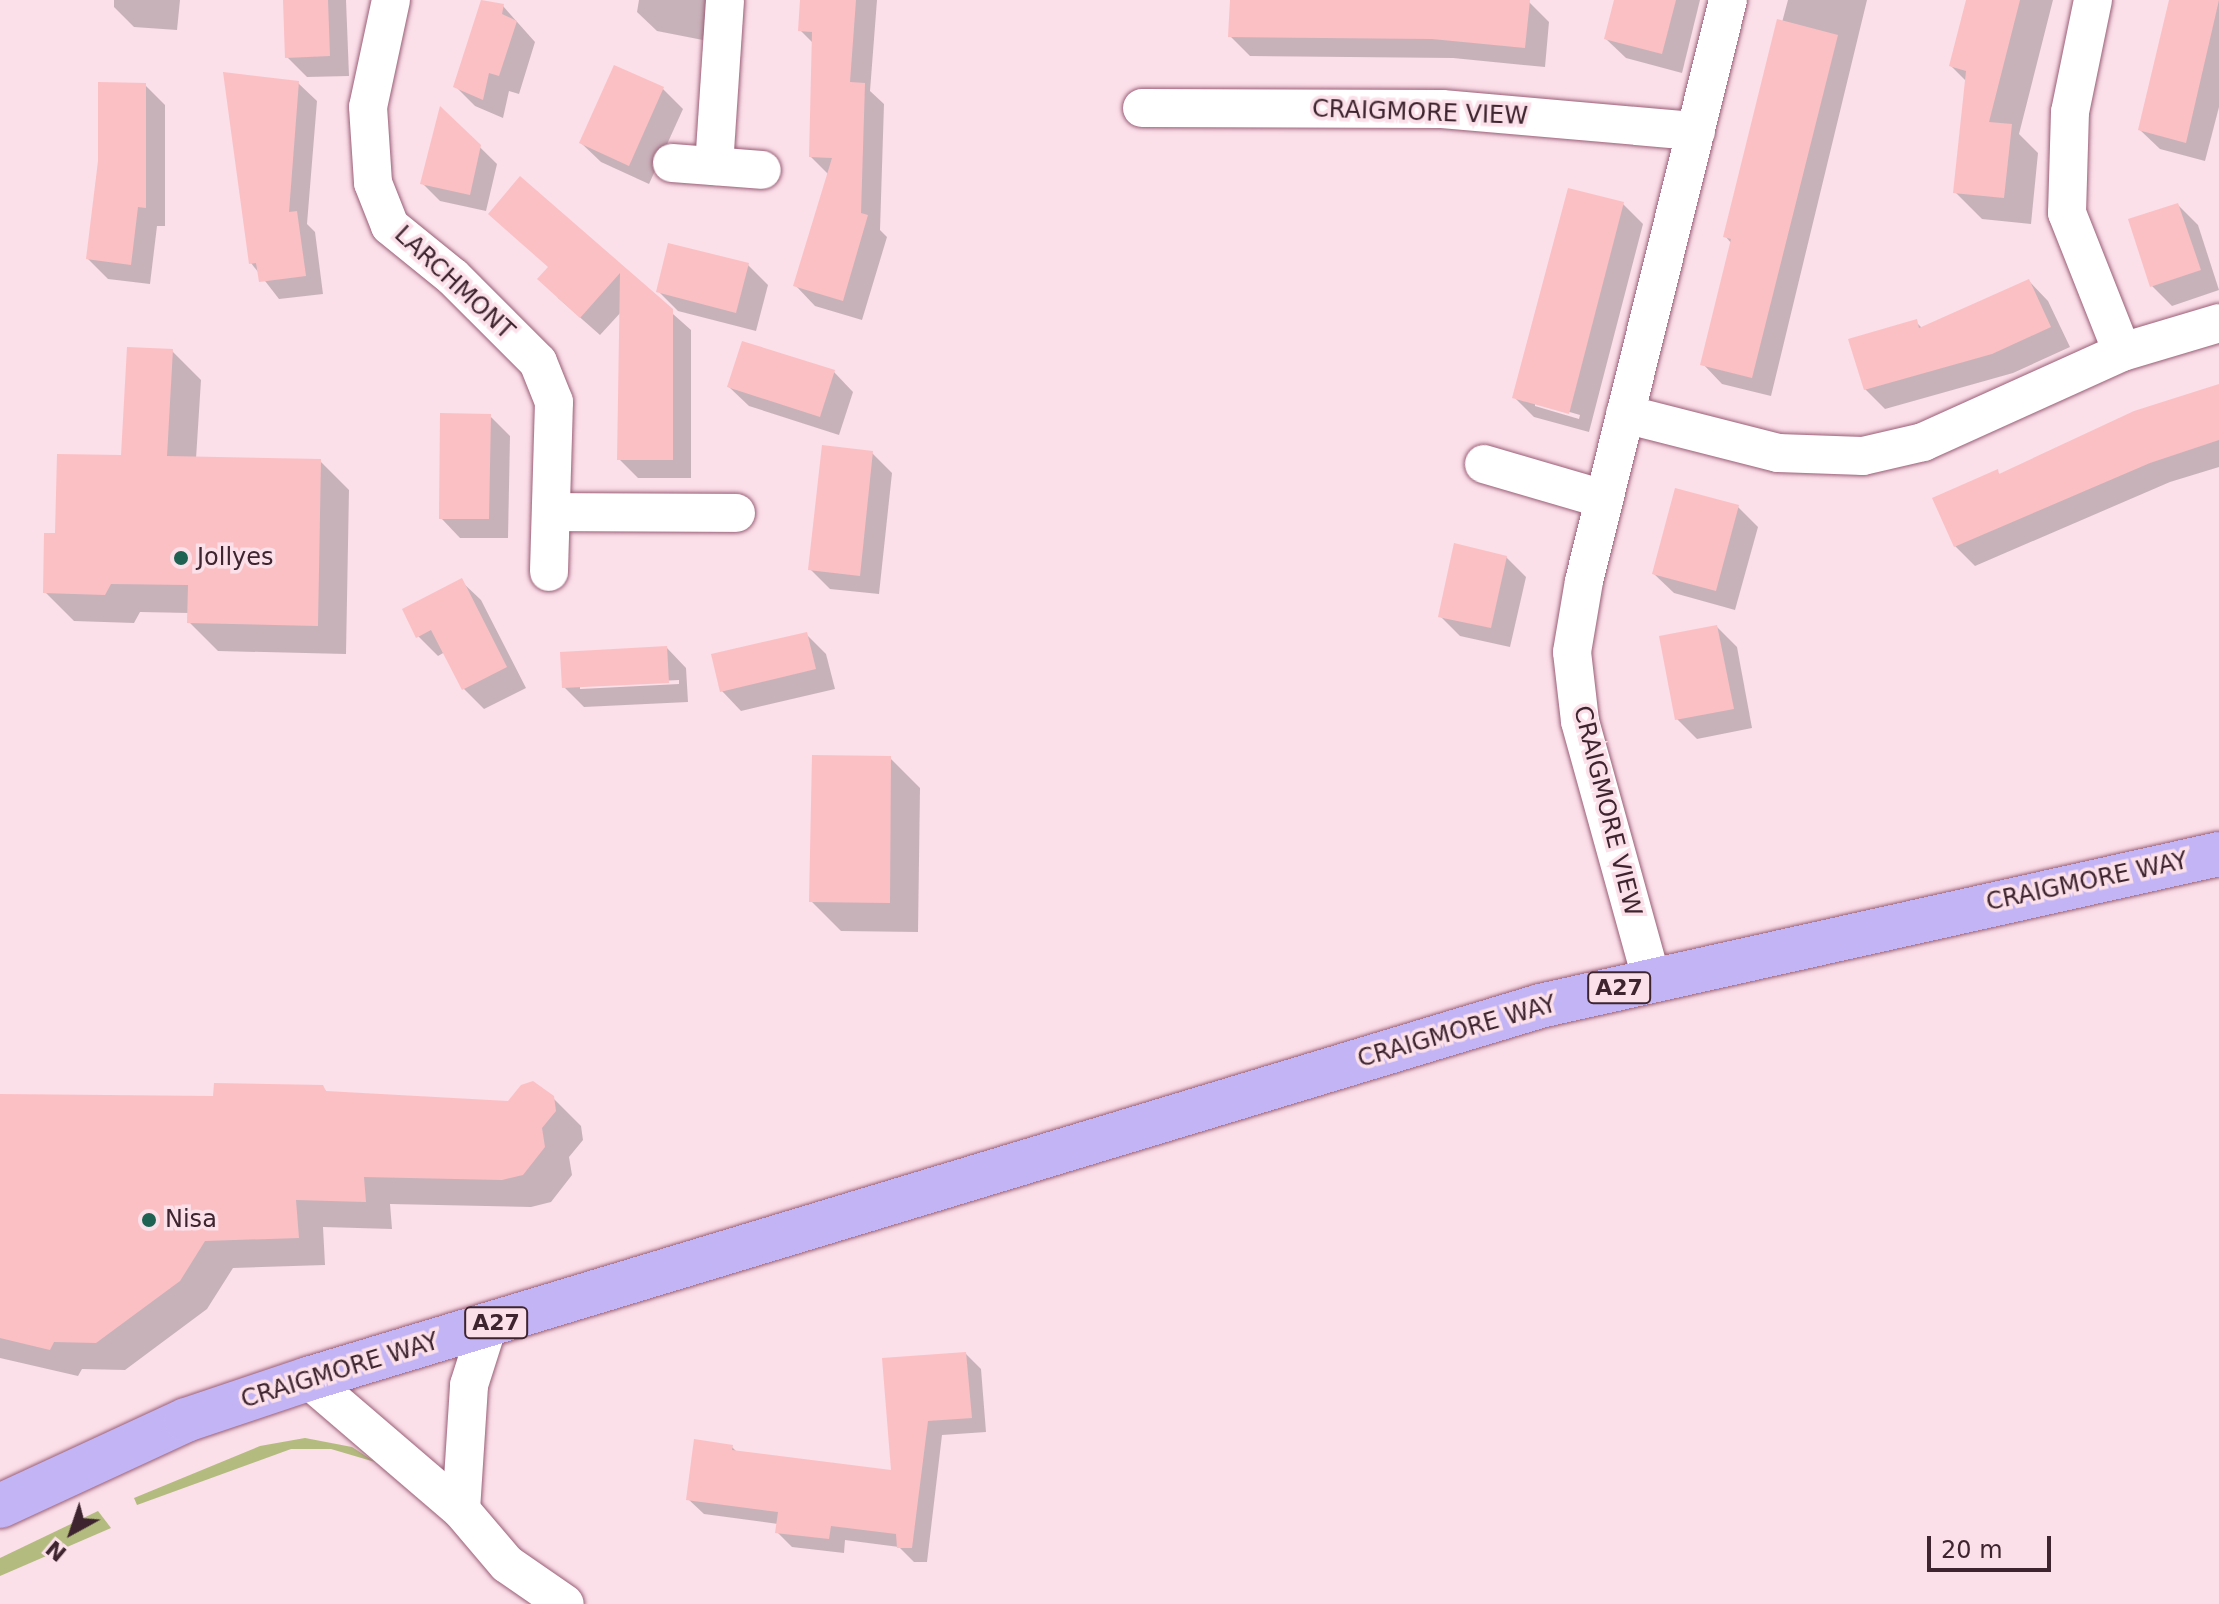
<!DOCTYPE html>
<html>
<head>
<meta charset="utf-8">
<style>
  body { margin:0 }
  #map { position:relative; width:2219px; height:1604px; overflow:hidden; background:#fbdfe9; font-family:"DejaVu Sans",sans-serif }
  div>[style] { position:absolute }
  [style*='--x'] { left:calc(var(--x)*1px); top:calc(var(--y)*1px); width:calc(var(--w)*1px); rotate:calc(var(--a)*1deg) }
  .green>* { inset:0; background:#b3bb7e }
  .shadow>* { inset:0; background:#0003 }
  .building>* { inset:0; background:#fbc0c4 }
  .roads { filter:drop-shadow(0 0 2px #995d75) drop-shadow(0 0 2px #995d75) }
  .street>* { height:38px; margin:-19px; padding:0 19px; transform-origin:19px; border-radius:19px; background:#fff }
  .highway>* { height:44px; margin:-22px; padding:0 22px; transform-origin:22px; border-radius:22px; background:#c3b5f5 }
  .dots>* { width:22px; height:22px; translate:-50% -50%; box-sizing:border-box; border:4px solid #fbdfe9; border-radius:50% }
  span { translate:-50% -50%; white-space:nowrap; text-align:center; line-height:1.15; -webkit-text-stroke:7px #fbdfe9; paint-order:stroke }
  .shield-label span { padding:2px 6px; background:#fbdfe9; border:2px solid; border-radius:6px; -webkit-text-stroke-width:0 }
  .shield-label { font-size:22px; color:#3e242e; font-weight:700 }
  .street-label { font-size:24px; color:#3e242e }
  .poi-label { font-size:24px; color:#3e242e }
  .left { translate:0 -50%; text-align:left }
  .north { position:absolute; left:32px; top:1492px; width:80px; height:80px; -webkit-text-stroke:6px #fbdfe9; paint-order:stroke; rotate:220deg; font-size:22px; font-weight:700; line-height:32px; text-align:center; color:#3e242e }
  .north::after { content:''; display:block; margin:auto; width:28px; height:36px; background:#3e242e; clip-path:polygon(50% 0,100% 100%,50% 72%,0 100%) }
  .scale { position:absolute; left:1927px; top:1536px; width:124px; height:36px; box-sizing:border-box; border:4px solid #3e242e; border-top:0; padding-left:10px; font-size:24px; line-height:28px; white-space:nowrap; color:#3e242e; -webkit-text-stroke:6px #fbdfe9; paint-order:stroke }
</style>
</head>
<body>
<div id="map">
  <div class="green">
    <div style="clip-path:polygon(305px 1438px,352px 1447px,375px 1462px,331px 1449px,291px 1449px,137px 1505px,134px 1498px,260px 1446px)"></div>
    <div style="clip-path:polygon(98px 1511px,111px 1528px,0 1576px,0 1558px)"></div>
  </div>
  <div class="shadow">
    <div style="clip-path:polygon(114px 0,180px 0,177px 30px,134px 27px,114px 7px)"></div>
    <div style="clip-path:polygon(285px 0,346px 0,349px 76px,307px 77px,287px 57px)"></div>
    <div style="clip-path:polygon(639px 0,716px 0,713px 42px,657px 31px,637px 12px)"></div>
    <div style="clip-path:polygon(802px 0,877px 0,870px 91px,884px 104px,880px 230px,887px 237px,862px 320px,815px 306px,796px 286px,829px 175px,811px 157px,814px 44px,800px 30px)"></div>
    <div style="clip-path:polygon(1232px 0,1529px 2px,1549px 22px,1545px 67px,1453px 58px,1250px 56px,1230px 36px)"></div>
    <div style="clip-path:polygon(1616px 0,1700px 0,1682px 73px,1626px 58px,1606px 39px)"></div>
    <div style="clip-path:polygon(1788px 0,1867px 0,1771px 396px,1722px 384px,1703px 364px,1732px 244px,1725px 236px)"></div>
    <div style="clip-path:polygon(1968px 0,2053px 0,2019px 134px,2038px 153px,2031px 224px,1982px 219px,1955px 192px,1967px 82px,1951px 66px)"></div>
    <div style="clip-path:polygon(2170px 0,2219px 0,2219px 107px,2205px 161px,2160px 149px,2140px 130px)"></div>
    <div style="clip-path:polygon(503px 6px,535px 42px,519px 94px,509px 91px,503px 118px,475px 106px,455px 86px)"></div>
    <div style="clip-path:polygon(615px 67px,663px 89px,683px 109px,649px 184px,601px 162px,581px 143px)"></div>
    <div style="clip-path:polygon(298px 83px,317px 101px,307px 224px,315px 232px,323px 294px,279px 299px,251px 263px)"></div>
    <div style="clip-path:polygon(145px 85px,165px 105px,165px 226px,157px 226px,150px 284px,108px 279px,88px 259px)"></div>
    <div style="clip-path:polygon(441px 109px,497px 164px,486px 211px,440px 201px,423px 184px)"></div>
    <div style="clip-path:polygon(521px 179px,691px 330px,691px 478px,638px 478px,619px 459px,622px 311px,600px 335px,558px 298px)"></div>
    <div style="clip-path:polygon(evenodd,1623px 204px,1643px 224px,1589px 432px,1534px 417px,1514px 397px,1623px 204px,1535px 402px,1580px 415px,1579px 419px,1535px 406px,1535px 402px)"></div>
    <div style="clip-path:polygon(2178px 205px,2198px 225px,2219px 290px,2172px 306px,2152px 286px)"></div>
    <div style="clip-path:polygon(748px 265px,768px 285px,756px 331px,678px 311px,658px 291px)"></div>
    <div style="clip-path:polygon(2029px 281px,2048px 301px,2070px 347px,2013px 373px,1885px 409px,1865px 389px,1916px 322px,1923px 329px)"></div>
    <div style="clip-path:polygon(172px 351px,201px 380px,196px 459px,320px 461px,349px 490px,346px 654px,218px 651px,189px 622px,189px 613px,140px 612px,134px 623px,74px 621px,45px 592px,57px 535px,123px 457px)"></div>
    <div style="clip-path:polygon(834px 372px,853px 392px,839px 435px,749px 406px,729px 387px)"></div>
    <div style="clip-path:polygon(2219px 390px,2219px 467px,2170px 482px,1975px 566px,1955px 546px,1997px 472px,2001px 475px)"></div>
    <div style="clip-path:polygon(490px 416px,510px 436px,508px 538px,460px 538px,441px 518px)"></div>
    <div style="clip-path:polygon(872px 453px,892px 473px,879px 594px,830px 589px,810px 569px)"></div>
    <div style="clip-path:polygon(1738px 507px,1758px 527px,1735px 610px,1674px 593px,1654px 574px)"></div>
    <div style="clip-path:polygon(1506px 557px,1526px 577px,1510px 647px,1460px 636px,1440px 616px)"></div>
    <div style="clip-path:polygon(461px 581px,481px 600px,526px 688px,484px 709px,464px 689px,445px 652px,438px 656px,418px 636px)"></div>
    <div style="clip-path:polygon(1717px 627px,1737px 647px,1752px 728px,1697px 739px,1677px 719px)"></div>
    <div style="clip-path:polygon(806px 634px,826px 654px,835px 689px,741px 711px,722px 691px)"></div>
    <div style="clip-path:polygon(evenodd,667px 648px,686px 668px,688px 702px,584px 707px,564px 687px,667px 648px,679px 680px,679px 684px,580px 689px,580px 685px,679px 680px)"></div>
    <div style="clip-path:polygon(890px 758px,920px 788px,918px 932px,841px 931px,811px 901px)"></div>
    <div style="clip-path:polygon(322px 1087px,329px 1094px,509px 1103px,553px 1098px,581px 1126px,583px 1140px,569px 1157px,572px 1175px,551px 1202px,531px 1207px,390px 1204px,392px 1229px,323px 1227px,325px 1265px,233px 1268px,207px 1309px,125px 1370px,82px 1369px,78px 1376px,0 1358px,0 1096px,215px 1098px)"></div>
    <div style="clip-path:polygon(966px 1354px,981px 1369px,986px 1432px,942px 1435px,927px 1562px,914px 1562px,899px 1547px,845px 1540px,844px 1553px,792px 1547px,777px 1532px,778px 1524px,704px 1514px,688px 1499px,732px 1447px,738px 1453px,893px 1473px)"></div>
  </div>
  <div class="building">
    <div style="clip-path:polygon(283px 0,328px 0,330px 56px,285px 58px)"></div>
    <div style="clip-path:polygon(481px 0,504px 4px,502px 14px,517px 21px,499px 76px,489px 73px,483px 100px,453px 87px)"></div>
    <div style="clip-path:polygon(800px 0,856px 0,850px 82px,865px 83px,861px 213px,868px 215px,843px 301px,793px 286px,832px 158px,809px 157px,812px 32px,798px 31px)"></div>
    <div style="clip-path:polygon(1230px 0,1530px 0,1525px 48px,1432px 39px,1228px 37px)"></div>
    <div style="clip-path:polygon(1614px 0,1676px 0,1662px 54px,1604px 39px)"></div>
    <div style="clip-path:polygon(1966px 0,2020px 0,1989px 122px,2012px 124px,2004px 198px,1953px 193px,1966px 71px,1949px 66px)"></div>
    <div style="clip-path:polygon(2169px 0,2219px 0,2186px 143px,2138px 130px)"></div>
    <div style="clip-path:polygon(1777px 19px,1838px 35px,1752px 378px,1700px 365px,1731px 239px,1723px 237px)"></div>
    <div style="clip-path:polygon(614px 65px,664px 87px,629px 166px,579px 143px)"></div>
    <div style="clip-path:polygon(223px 72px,299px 81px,289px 212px,297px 211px,306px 276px,259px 282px,256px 263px,249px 264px)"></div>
    <div style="clip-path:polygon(98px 82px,146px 83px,146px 208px,138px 207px,131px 265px,86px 259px,98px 161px)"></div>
    <div style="clip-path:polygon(440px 106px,481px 145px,470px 195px,420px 184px)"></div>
    <div style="clip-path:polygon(520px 176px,673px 309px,673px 460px,617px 460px,620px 273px,580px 318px,537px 279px,548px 267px,488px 214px)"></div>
    <div style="clip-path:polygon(1568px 188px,1624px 202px,1569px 414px,1512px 398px)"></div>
    <div style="clip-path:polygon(2178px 203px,2201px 270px,2150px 287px,2128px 219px)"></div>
    <div style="clip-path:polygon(668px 243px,749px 263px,736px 313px,656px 292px)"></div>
    <div style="clip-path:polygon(2029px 279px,2051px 327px,1992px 354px,1864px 390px,1848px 339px,1917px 319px,1919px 328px)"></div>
    <div style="clip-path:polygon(742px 341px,835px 370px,820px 417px,727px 387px)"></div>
    <div style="clip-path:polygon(127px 347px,173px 349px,167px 456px,321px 459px,318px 626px,187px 623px,188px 585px,111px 584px,105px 595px,43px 593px,44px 533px,55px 533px,57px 454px,121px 455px)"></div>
    <div style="clip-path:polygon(2219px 384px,2219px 440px,2150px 463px,1954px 547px,1932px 498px,1998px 469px,1999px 474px,2134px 411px)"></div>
    <div style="clip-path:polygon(440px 413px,491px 414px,489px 519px,439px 519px)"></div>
    <div style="clip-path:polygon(822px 445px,873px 451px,860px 576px,808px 570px)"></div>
    <div style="clip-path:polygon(1675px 488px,1739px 505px,1716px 591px,1652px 574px)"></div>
    <div style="clip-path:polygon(1454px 543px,1507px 556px,1491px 628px,1438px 617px)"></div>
    <div style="clip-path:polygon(462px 578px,507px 667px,462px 690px,431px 630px,416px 638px,402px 609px)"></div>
    <div style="clip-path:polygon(1717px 625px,1734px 709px,1675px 720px,1659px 636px)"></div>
    <div style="clip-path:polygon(807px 632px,816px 669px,720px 692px,711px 654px)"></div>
    <div style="clip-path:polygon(667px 646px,669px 683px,562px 688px,560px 652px)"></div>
    <div style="clip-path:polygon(812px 755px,891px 756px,890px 903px,809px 902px)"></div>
    <div style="clip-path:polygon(533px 1081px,554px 1096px,556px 1111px,542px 1128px,545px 1147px,523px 1175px,502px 1180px,364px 1177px,366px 1202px,296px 1200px,299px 1238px,205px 1241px,180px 1281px,96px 1343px,54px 1342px,50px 1350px,0 1338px,0 1094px,213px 1096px,214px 1083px,323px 1085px,326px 1091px,508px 1101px,521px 1085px)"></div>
    <div style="clip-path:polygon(966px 1352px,972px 1418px,928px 1421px,912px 1548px,897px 1548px,896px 1534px,831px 1526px,829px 1539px,775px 1533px,778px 1512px,686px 1500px,694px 1439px,733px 1445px,732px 1450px,891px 1470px,882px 1358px)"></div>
  </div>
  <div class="roads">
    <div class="street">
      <div style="--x:391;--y:0;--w:109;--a:102.1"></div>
      <div style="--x:368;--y:107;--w:76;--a:86.2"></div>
      <div style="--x:373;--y:183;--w:46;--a:68.4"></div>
      <div style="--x:390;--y:226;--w:81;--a:39"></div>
      <div style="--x:453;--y:277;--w:120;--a:45"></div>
      <div style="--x:538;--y:362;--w:43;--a:68.2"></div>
      <div style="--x:554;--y:402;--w:170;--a:91.7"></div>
      <div style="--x:2093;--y:0;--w:114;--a:101.6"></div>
      <div style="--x:2070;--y:112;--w:101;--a:91.7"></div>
      <div style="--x:2067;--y:213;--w:149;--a:68.4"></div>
      <div style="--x:1142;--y:108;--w:300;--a:0.2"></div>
      <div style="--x:1442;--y:109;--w:255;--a:5"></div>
      <div style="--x:672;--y:163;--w:90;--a:4.4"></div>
      <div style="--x:714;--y:166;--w:166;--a:-86.2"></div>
      <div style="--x:1625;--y:414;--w:158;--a:14.3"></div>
      <div style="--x:1778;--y:453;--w:85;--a:2"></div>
      <div style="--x:1863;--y:456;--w:62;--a:-13.1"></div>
      <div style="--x:1923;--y:442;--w:218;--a:-24.3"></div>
      <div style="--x:2122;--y:352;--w:101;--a:-16.6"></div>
      <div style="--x:1484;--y:464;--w:125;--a:16.3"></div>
      <div style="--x:552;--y:512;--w:184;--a:0.3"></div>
      <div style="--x:1652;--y:981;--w:270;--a:-105.5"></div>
      <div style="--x:1580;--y:721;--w:69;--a:-96.6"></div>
      <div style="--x:1572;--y:652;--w:72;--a:-80.4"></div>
      <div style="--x:1584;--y:581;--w:599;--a:-76.08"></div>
      <div style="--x:308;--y:1379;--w:201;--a:40.6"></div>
      <div style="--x:461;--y:1510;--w:71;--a:49.6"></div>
      <div style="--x:507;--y:1564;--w:70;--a:34.6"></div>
      <div style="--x:461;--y:1510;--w:125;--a:-86.3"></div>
      <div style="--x:469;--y:1385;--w:63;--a:-72.4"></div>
    </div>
    <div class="highway">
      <div style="--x:0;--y:1506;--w:205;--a:-24.8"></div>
      <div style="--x:186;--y:1420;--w:129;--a:-18.6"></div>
      <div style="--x:308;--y:1379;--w:1287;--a:-16.84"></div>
      <div style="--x:1540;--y:1006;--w:696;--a:-12.62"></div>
    </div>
  </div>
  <div class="dots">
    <div style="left:181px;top:558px;background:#1f6253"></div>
    <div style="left:149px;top:1220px;background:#1f6253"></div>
  </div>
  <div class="shield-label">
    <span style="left:1619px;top:988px">A27</span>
    <span style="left:496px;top:1323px">A27</span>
  </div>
  <div class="street-label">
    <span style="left:1420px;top:113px;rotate:2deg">CRAIGMORE VIEW</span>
    <span style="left:454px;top:283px;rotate:43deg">LARCHMONT</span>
    <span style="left:1607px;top:811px;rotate:76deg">CRAIGMORE VIEW</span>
    <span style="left:2087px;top:882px;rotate:-12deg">CRAIGMORE WAY</span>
    <span style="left:1457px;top:1032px;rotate:-16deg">CRAIGMORE WAY</span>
    <span style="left:340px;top:1371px;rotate:-17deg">CRAIGMORE WAY</span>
  </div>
  <div class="poi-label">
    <span class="left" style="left:197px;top:558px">Jollyes</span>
    <span class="left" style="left:165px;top:1220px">Nisa</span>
  </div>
  <div class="north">N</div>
  <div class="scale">20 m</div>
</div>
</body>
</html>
